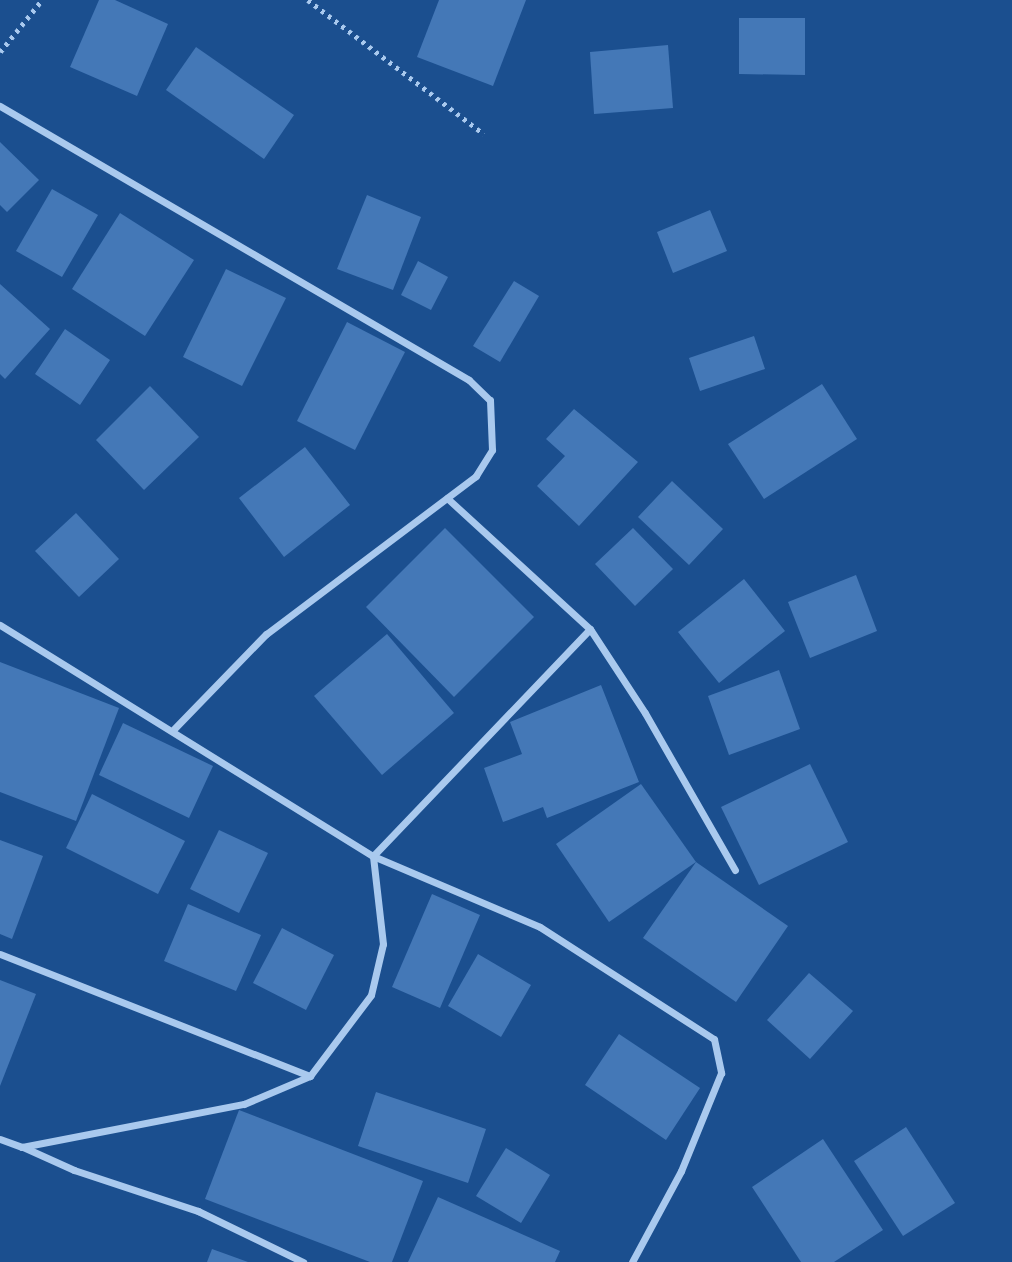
<!DOCTYPE html>
<html>
<head>
<meta charset="utf-8">
<style>
  body { margin:0 }
  #map { position:relative; width:1012px; height:1262px; overflow:hidden; background:#1b4f8f; font-family:"Sofia Sans Condensed",sans-serif }
  div>[style] { position:absolute }
  [style*='--x'] { left:calc(var(--x)*1px); top:calc(var(--y)*1px); width:calc(var(--w)*1px); rotate:calc(var(--a)*1deg) }
  .building>* { inset:0; background:#4478b7 }
  .path>* { height:4.5px; margin-top:-2.25px; transform-origin:0; background:repeating-linear-gradient(90deg,#a9c9ee 0 3.5px,transparent 0 8.5px) }
  .minor>* { height:7px; margin:-3.5px; padding:0 3.5px; transform-origin:3.5px; border-radius:3.5px; background:#a9c9ee }
  span { translate:-50% -50%; white-space:nowrap; text-align:center; line-height:1.15; -webkit-text-stroke:5px #1b4f8f; paint-order:stroke }
</style>
</head>
<body>
<div id="map">
  <div class="building">
    <div style="clip-path:polygon(99px 0,115px 0,168px 24px,137px 96px,70px 67px)"></div>
    <div style="clip-path:polygon(439px 0,526px 0,493px 86px,417px 57px)"></div>
    <div style="clip-path:polygon(739px 18px,805px 18px,805px 75px,739px 74px)"></div>
    <div style="clip-path:polygon(668px 45px,673px 108px,594px 114px,590px 52px)"></div>
    <div style="clip-path:polygon(196px 47px,294px 115px,264px 159px,166px 90px)"></div>
    <div style="clip-path:polygon(0 142px,39px 180px,7px 212px,0 205px)"></div>
    <div style="clip-path:polygon(52px 189px,98px 215px,62px 277px,16px 251px)"></div>
    <div style="clip-path:polygon(367px 195px,421px 217px,393px 290px,337px 269px)"></div>
    <div style="clip-path:polygon(710px 210px,727px 251px,673px 273px,657px 232px)"></div>
    <div style="clip-path:polygon(120px 213px,194px 260px,145px 336px,72px 289px)"></div>
    <div style="clip-path:polygon(418px 261px,448px 277px,431px 310px,401px 295px)"></div>
    <div style="clip-path:polygon(226px 269px,286px 298px,242px 386px,183px 357px)"></div>
    <div style="clip-path:polygon(514px 281px,539px 296px,500px 362px,473px 346px)"></div>
    <div style="clip-path:polygon(0 284px,50px 329px,5px 379px,0 374px)"></div>
    <div style="clip-path:polygon(347px 322px,405px 352px,355px 450px,297px 421px)"></div>
    <div style="clip-path:polygon(65px 329px,110px 360px,80px 405px,35px 374px)"></div>
    <div style="clip-path:polygon(754px 336px,765px 369px,700px 391px,689px 358px)"></div>
    <div style="clip-path:polygon(822px 384px,857px 439px,764px 499px,728px 444px)"></div>
    <div style="clip-path:polygon(150px 386px,199px 437px,144px 490px,96px 440px)"></div>
    <div style="clip-path:polygon(574px 409px,638px 462px,579px 526px,537px 486px,565px 456px,546px 439px)"></div>
    <div style="clip-path:polygon(305px 447px,350px 505px,284px 557px,239px 498px)"></div>
    <div style="clip-path:polygon(672px 481px,723px 529px,689px 565px,638px 517px)"></div>
    <div style="clip-path:polygon(76px 513px,119px 559px,79px 597px,35px 551px)"></div>
    <div style="clip-path:polygon(445px 528px,534px 617px,454px 697px,366px 607px)"></div>
    <div style="clip-path:polygon(633px 528px,673px 569px,635px 606px,595px 564px)"></div>
    <div style="clip-path:polygon(856px 575px,877px 631px,810px 658px,788px 602px)"></div>
    <div style="clip-path:polygon(744px 579px,785px 631px,719px 683px,678px 632px)"></div>
    <div style="clip-path:polygon(387px 634px,454px 713px,382px 775px,314px 696px)"></div>
    <div style="clip-path:polygon(0 662px,119px 708px,76px 821px,0 792px)"></div>
    <div style="clip-path:polygon(779px 670px,800px 729px,729px 755px,708px 696px)"></div>
    <div style="clip-path:polygon(601px 685px,639px 782px,547px 818px,543px 807px,503px 822px,484px 768px,522px 754px,510px 722px)"></div>
    <div style="clip-path:polygon(123px 723px,213px 766px,189px 818px,99px 775px)"></div>
    <div style="clip-path:polygon(810px 764px,848px 842px,759px 885px,721px 807px)"></div>
    <div style="clip-path:polygon(641px 784px,696px 862px,609px 922px,556px 844px)"></div>
    <div style="clip-path:polygon(92px 794px,185px 841px,158px 894px,66px 848px)"></div>
    <div style="clip-path:polygon(219px 830px,268px 853px,239px 913px,190px 889px)"></div>
    <div style="clip-path:polygon(0 840px,43px 856px,12px 939px,0 934px)"></div>
    <div style="clip-path:polygon(696px 862px,788px 926px,736px 1002px,643px 938px)"></div>
    <div style="clip-path:polygon(432px 894px,480px 915px,440px 1008px,392px 987px)"></div>
    <div style="clip-path:polygon(188px 904px,261px 935px,236px 991px,164px 961px)"></div>
    <div style="clip-path:polygon(282px 928px,334px 955px,306px 1010px,253px 983px)"></div>
    <div style="clip-path:polygon(478px 954px,531px 985px,501px 1037px,448px 1006px)"></div>
    <div style="clip-path:polygon(809px 973px,853px 1011px,810px 1059px,767px 1020px)"></div>
    <div style="clip-path:polygon(0 980px,36px 994px,0 1086px)"></div>
    <div style="clip-path:polygon(619px 1034px,700px 1088px,666px 1140px,585px 1085px)"></div>
    <div style="clip-path:polygon(376px 1092px,486px 1129px,468px 1183px,358px 1146px)"></div>
    <div style="clip-path:polygon(239px 1110px,423px 1181px,392px 1262px,370px 1262px,205px 1199px)"></div>
    <div style="clip-path:polygon(906px 1127px,955px 1203px,903px 1236px,854px 1161px)"></div>
    <div style="clip-path:polygon(823px 1139px,883px 1230px,834px 1262px,801px 1262px,752px 1187px)"></div>
    <div style="clip-path:polygon(506px 1148px,550px 1175px,521px 1223px,476px 1196px)"></div>
    <div style="clip-path:polygon(438px 1197px,560px 1251px,555px 1262px,408px 1262px)"></div>
    <div style="clip-path:polygon(212px 1249px,248px 1262px,207px 1262px)"></div>
  </div>
  <div class="path">
    <div style="--x:308;--y:0;--w:221;--a:37.3"></div>
    <div style="--x:0;--y:52;--w:67;--a:-51.1"></div>
  </div>
  <div class="minor">
    <div style="--x:0;--y:106;--w:543;--a:30.29"></div>
    <div style="--x:469;--y:380;--w:29;--a:44"></div>
    <div style="--x:490;--y:400;--w:50;--a:87.7"></div>
    <div style="--x:492;--y:450;--w:31;--a:122"></div>
    <div style="--x:476;--y:476;--w:263;--a:143"></div>
    <div style="--x:266;--y:634;--w:132;--a:134.1"></div>
    <div style="--x:447;--y:498;--w:194;--a:42.5"></div>
    <div style="--x:590;--y:629;--w:100;--a:56.8"></div>
    <div style="--x:645;--y:713;--w:181;--a:60.2"></div>
    <div style="--x:0;--y:625;--w:439;--a:31.8"></div>
    <div style="--x:373;--y:856;--w:181;--a:23"></div>
    <div style="--x:540;--y:927;--w:207;--a:32.8"></div>
    <div style="--x:714;--y:1039;--w:35;--a:78"></div>
    <div style="--x:721;--y:1073;--w:106;--a:112.2"></div>
    <div style="--x:681;--y:1171;--w:103;--a:118.3"></div>
    <div style="--x:373;--y:856;--w:314;--a:-46.3"></div>
    <div style="--x:0;--y:954;--w:333;--a:21.5"></div>
    <div style="--x:0;--y:1139;--w:23;--a:20"></div>
    <div style="--x:22;--y:1147;--w:226;--a:-11"></div>
    <div style="--x:244;--y:1104;--w:72;--a:-23"></div>
    <div style="--x:310;--y:1076;--w:101;--a:-53"></div>
    <div style="--x:371;--y:995;--w:52;--a:-76.8"></div>
    <div style="--x:383;--y:944;--w:89;--a:-96.5"></div>
    <div style="--x:23;--y:1147;--w:56;--a:24.3"></div>
    <div style="--x:74;--y:1170;--w:131;--a:18.3"></div>
    <div style="--x:198;--y:1211;--w:117;--a:25.9"></div>
  </div>
</div>
</body>
</html>
